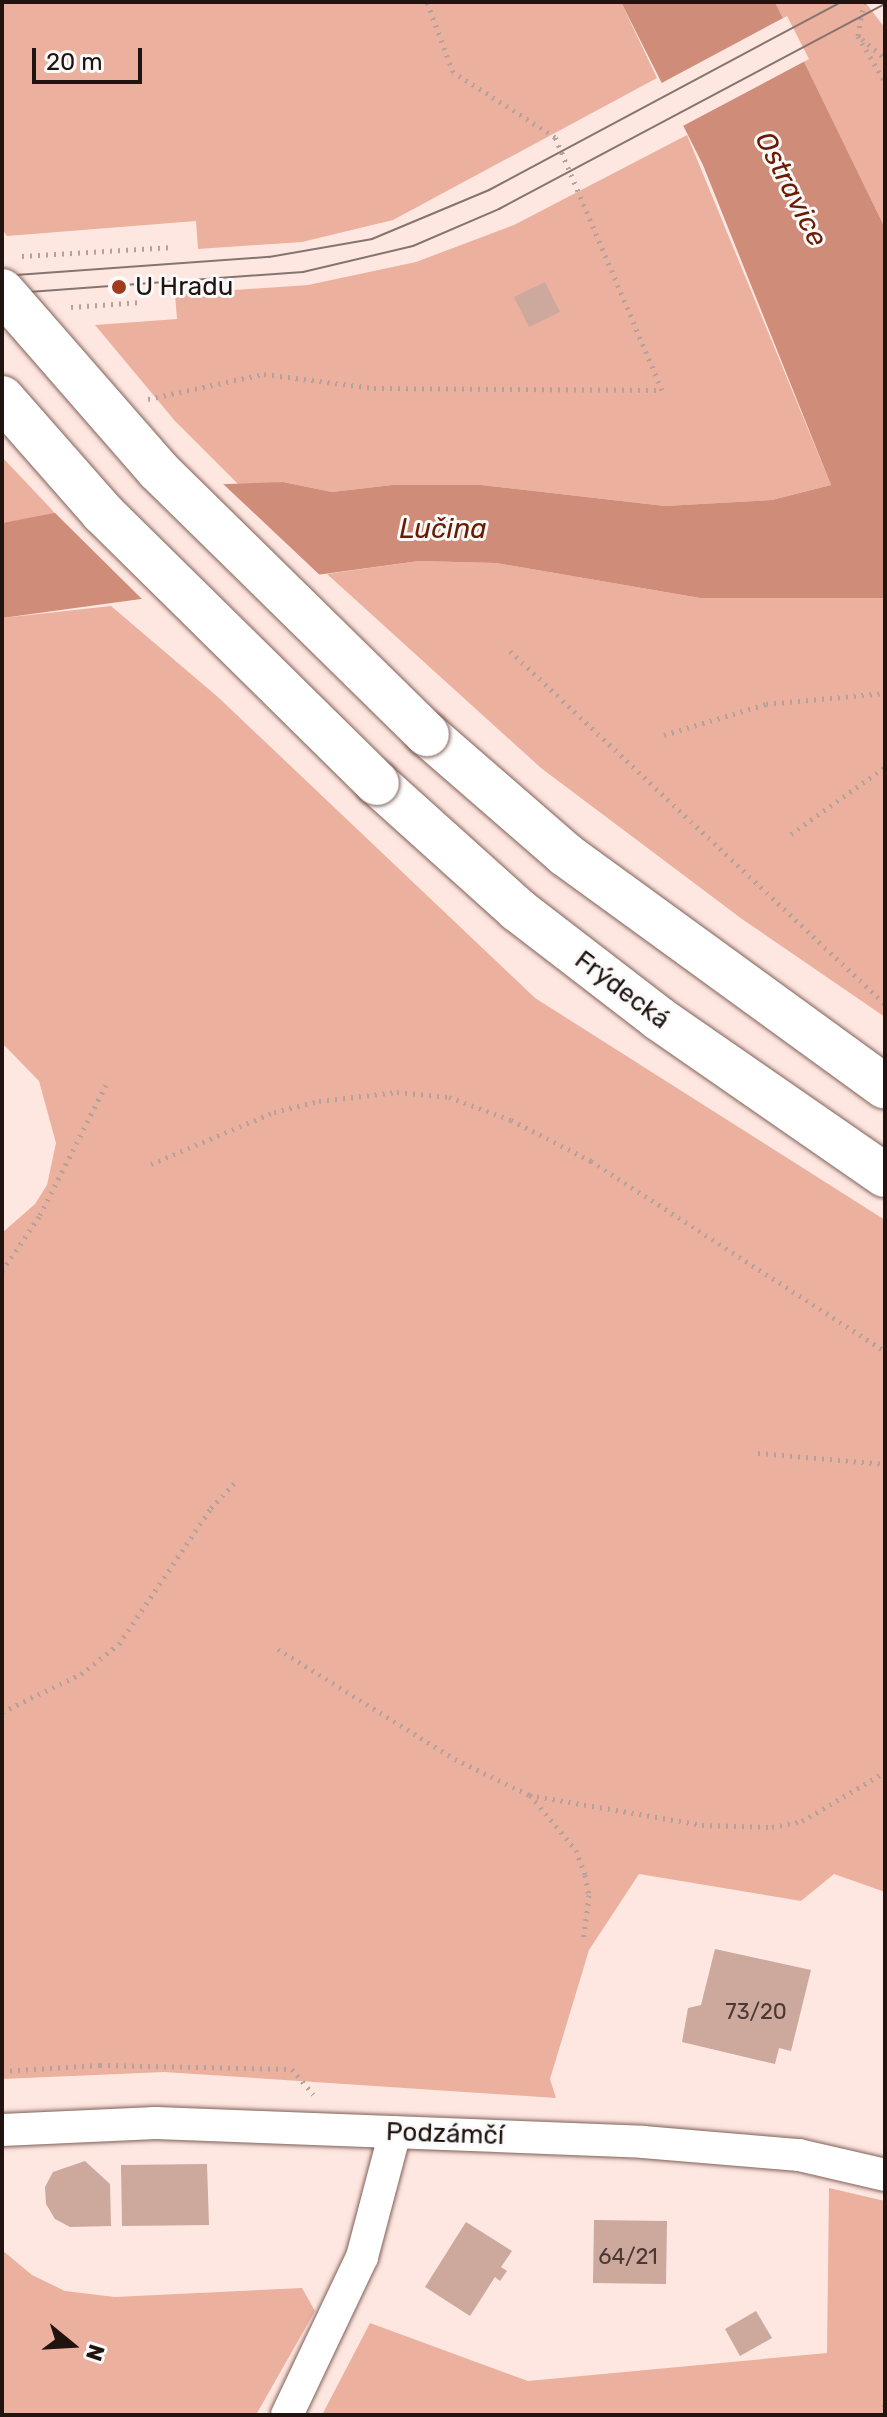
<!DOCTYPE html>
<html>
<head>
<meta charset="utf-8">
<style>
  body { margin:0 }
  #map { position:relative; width:887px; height:2417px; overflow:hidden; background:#fee7e1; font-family:Rubik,sans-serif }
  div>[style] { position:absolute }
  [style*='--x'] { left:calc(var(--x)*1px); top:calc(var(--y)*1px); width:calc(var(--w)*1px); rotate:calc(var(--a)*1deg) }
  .green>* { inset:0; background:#ecb09e }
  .water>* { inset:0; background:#cf8c78 }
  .pier>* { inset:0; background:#fee7e1 }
  .building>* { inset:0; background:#cca89d }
  .path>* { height:5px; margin-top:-2.5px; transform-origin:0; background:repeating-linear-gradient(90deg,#b5a19c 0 2px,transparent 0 8px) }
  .roads { filter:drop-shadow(0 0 2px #806057) drop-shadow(0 0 2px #806057) }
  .minor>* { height:32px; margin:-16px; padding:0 16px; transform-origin:16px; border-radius:16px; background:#fff }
  .secondary>* { height:44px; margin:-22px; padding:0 22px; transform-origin:22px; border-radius:22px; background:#fff }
  .tram>* { height:2px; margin:-1px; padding:0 1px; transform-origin:1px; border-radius:1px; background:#85746f }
  .bridges { filter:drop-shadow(0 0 2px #806057) drop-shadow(0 0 2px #806057) }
  .secondary-bridge>* { height:44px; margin:-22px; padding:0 22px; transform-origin:22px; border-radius:22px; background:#fff }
  .dots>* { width:22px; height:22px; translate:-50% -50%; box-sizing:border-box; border:4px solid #fafafa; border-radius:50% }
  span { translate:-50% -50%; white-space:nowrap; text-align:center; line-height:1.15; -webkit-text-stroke:6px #fafafa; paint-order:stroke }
  .number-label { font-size:22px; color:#4b3833 }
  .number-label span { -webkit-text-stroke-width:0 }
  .poi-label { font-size:26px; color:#201310 }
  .left { translate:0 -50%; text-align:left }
  .street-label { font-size:26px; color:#201310 }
  .water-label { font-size:28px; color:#6a1b00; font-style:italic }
  .frame { position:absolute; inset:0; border:4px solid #201310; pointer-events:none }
  .north { position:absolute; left:32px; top:2305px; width:80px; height:80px; -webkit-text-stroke:6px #fafafa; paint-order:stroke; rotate:108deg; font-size:22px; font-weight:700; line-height:32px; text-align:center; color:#201310 }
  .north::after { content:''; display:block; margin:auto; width:28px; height:36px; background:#201310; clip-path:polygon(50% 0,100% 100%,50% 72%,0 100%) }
  .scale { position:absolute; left:32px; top:48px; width:110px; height:36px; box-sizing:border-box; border:4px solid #201310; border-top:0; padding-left:10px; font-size:24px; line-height:28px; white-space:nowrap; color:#201310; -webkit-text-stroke:6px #fafafa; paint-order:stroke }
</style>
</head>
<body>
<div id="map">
  <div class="green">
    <div style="clip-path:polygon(2px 2px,621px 2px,657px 78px,393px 220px,302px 242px,198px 249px,196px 221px,7px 236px,2px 229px)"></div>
    <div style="clip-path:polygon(775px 2px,865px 2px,885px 28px,885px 228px)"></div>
    <div style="clip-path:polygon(687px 135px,831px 485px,772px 500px,665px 506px,481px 485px,392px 485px,332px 492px,283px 482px,240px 486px,175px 421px,95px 325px,177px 319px,175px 294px,308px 285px,416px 262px,514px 225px)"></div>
    <div style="clip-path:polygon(2px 457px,56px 514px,2px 523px)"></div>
    <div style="clip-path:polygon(419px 561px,496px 563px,700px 598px,885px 598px,885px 1017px,742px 919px,541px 768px,327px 574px)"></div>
    <div style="clip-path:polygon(111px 606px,219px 698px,535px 998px,885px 1220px,885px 1892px,834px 1874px,801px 1901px,639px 1874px,589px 1950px,550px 2079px,556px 2098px,164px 2072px,2px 2079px,2px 1233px,35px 1204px,47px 1185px,56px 1143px,39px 1081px,2px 1043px,2px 618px)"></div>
    <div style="clip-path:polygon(829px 2188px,885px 2201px,885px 2415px,322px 2415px,370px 2323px,528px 2381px,827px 2353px)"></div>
    <div style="clip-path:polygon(2px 2250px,32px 2275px,65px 2291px,115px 2297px,302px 2288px,315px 2311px,256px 2415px,2px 2415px)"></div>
  </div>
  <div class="water">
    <div style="clip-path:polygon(621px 2px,775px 2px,885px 228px,885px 598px,700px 598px,496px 563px,419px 561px,2px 618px,2px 523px,201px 485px,283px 482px,332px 492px,392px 485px,481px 485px,665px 506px,772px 500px,831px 485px,703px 165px)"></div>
  </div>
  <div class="pier">
    <div style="clip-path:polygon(787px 16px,809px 59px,679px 128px,656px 86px)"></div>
    <div style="clip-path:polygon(200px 481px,221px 482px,324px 579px,148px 605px,52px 510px)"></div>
  </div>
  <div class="building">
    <div style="clip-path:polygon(545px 282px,560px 312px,529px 327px,514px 297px)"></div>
    <div style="clip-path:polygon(715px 1949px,811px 1970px,791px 2051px,779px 2048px,775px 2064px,682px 2042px,688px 2008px,701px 2005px)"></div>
    <div style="clip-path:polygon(85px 2161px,110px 2184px,111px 2226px,70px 2227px,55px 2219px,46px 2204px,45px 2187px,53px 2172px)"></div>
    <div style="clip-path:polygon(207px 2164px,209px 2225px,122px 2226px,121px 2165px)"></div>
    <div style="clip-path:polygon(594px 2220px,667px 2221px,666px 2284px,593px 2283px)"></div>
    <div style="clip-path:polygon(466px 2222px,512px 2251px,501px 2267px,507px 2271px,500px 2281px,495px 2277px,470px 2316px,425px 2287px)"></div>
    <div style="clip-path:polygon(756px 2311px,772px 2338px,740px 2356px,725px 2329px)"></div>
  </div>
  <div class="path">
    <div style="--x:864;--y:2;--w:35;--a:100"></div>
    <div style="--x:858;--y:36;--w:53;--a:59.6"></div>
    <div style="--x:862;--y:39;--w:30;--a:40"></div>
    <div style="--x:22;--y:256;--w:151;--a:-3.4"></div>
    <div style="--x:71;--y:307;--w:71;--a:-4"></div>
    <div style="--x:148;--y:399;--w:119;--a:-12.2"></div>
    <div style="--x:264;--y:374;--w:111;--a:7.3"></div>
    <div style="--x:374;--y:388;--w:288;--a:0.4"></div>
    <div style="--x:662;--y:390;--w:275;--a:-112.9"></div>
    <div style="--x:555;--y:137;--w:121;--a:-147.5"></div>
    <div style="--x:453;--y:72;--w:75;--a:-110.4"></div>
    <div style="--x:510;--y:651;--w:515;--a:43.27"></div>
    <div style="--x:664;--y:735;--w:107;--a:-16.9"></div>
    <div style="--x:766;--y:704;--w:120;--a:-5.3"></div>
    <div style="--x:791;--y:834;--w:115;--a:-35.5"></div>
    <div style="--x:151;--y:1164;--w:134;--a:-22.9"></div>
    <div style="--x:274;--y:1112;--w:46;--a:-13.7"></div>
    <div style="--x:319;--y:1101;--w:79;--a:-6.6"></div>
    <div style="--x:397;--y:1092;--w:52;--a:5.5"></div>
    <div style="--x:449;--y:1097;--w:66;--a:20.4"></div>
    <div style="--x:511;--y:1120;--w:90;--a:27.1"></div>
    <div style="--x:591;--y:1161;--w:350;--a:32.9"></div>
    <div style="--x:2;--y:1271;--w:68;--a:-55.8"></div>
    <div style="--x:40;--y:1215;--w:150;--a:-63.1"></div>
    <div style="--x:758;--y:1453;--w:127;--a:5"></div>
    <div style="--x:278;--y:1649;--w:208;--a:31.9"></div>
    <div style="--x:455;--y:1759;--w:82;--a:25.9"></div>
    <div style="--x:529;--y:1795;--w:176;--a:9.8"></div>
    <div style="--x:702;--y:1825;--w:70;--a:1.6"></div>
    <div style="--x:772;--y:1827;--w:31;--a:-11"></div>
    <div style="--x:802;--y:1821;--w:96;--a:-30.6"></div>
    <div style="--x:2;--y:1712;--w:88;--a:-25.7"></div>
    <div style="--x:81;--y:1674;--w:48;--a:-38.3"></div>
    <div style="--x:119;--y:1644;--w:164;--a:-55.9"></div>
    <div style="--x:211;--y:1508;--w:34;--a:-47"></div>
    <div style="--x:530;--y:1795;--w:72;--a:50.1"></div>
    <div style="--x:576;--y:1850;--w:27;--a:70"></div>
    <div style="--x:585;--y:1875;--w:20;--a:79"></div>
    <div style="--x:589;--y:1895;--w:47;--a:97.3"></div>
    <div style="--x:2;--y:2071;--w:98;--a:-3.5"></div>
    <div style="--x:100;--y:2065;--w:192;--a:1.2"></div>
    <div style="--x:292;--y:2069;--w:33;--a:50"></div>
    <div style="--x:883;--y:2415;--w:17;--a:-83"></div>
  </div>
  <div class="roads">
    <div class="minor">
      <div style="--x:2;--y:2130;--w:154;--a:-2.6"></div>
      <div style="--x:156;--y:2123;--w:487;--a:2.2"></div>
      <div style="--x:643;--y:2142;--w:157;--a:4.8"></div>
      <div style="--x:799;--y:2155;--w:88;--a:13.1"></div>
      <div style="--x:287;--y:2415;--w:175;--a:-64.6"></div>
      <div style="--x:362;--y:2257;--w:129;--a:-75.2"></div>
    </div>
    <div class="secondary">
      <div style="--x:427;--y:734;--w:184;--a:41"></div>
      <div style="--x:566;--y:855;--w:394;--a:36"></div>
      <div style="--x:377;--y:783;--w:190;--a:42"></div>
      <div style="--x:518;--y:910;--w:177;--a:37.6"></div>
      <div style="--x:658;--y:1018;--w:276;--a:34.7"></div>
    </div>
  </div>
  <div class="tram">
    <div style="--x:2;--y:276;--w:268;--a:-4.1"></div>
    <div style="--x:269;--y:257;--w:105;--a:-9.9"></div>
    <div style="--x:372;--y:239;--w:127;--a:-22.7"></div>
    <div style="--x:489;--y:190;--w:399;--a:-28.1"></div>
    <div style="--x:2;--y:294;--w:302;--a:-4.2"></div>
    <div style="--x:303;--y:272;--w:113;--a:-13.3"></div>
    <div style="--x:413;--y:246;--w:94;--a:-23.3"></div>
    <div style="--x:499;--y:209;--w:437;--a:-28"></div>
  </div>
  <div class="bridges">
    <div class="secondary-bridge">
      <div style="--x:2;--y:291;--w:237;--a:48.9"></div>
      <div style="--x:158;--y:470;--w:377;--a:44.5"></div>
      <div style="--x:2;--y:398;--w:152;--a:48.7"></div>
      <div style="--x:102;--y:512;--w:386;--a:44.6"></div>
    </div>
  </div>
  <div class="dots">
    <div style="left:119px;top:287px;background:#a23b1b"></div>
  </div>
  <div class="number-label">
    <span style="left:756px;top:2012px">73/20</span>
    <span style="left:628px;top:2257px">64/21</span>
  </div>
  <div class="poi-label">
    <span class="left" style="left:135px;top:287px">U Hradu</span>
  </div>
  <div class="street-label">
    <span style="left:622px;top:990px;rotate:37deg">Frýdecká</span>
    <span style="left:445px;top:2134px;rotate:2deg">Podzámčí</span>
  </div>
  <div class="water-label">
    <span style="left:791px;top:189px;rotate:63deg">Ostravice</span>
    <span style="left:443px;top:529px">Lučina</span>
  </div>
  <div class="frame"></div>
  <div class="north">N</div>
  <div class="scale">20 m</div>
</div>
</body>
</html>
